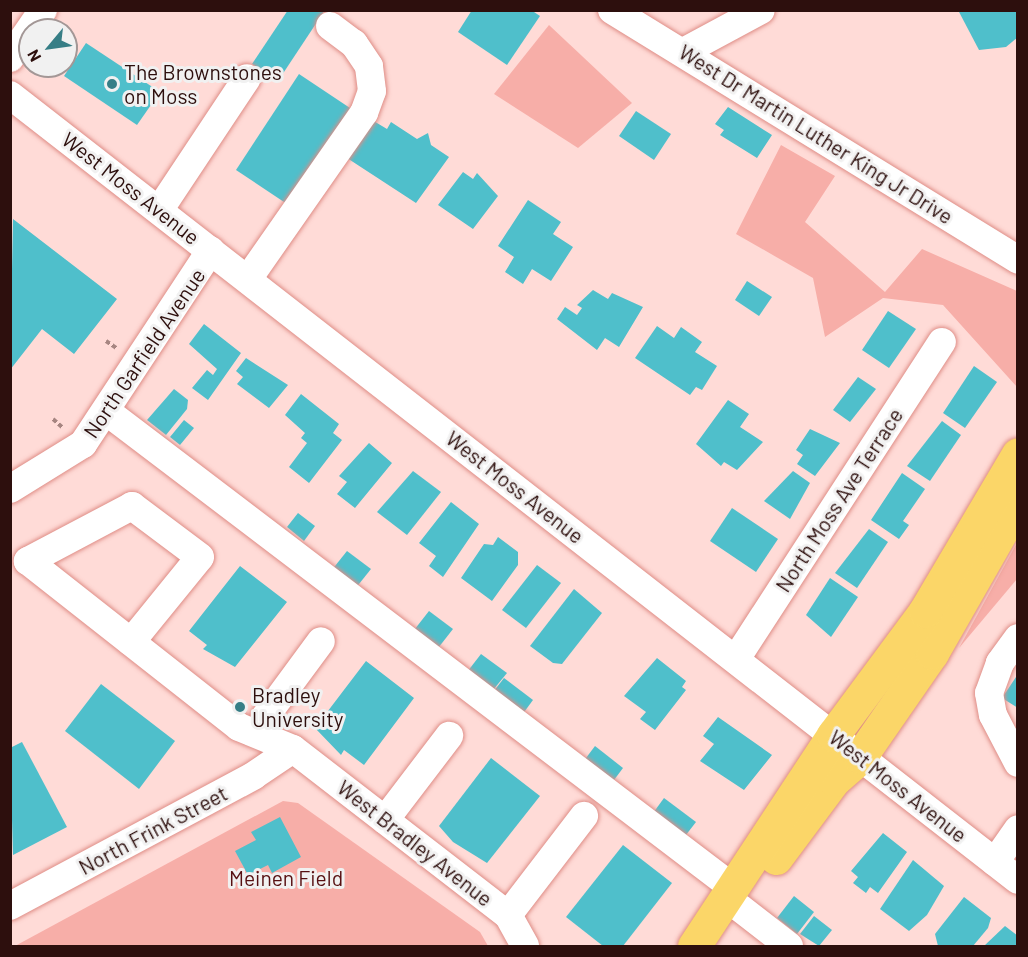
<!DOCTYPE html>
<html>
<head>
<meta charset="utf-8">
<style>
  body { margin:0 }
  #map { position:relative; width:1028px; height:957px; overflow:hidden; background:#ffdbd7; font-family:Barlow,sans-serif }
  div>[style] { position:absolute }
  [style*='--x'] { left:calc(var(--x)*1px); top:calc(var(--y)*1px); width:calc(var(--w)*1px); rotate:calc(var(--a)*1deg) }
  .green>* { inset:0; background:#f7aea8 }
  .building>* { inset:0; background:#4fbfcb }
  .path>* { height:4px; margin-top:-2px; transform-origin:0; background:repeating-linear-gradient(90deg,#a68581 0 4.5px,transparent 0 7.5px) }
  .roads { filter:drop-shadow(0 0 2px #df8d86) drop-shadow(0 0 2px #df8d86) }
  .minor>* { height:28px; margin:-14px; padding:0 14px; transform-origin:14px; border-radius:14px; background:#fff }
  .major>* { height:33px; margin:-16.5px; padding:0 16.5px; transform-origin:16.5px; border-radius:16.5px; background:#fbd668 }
  .dots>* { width:16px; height:16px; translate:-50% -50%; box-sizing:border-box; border:3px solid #f1f1f1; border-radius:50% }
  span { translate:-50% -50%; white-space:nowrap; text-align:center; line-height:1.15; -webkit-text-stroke:6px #f1f1f1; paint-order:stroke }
  .poi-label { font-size:21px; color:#2d0f0d }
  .left { translate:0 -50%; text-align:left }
  .street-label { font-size:21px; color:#2d0f0d }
  .park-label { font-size:21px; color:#571012 }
  .frame { position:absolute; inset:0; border:12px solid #2d0f0d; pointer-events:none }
  .north { position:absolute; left:18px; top:18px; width:60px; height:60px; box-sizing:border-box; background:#f1f1f1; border:2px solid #a39796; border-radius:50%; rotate:241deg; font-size:16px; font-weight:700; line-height:24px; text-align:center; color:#2d0f0d }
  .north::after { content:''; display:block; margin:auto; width:21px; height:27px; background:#367e86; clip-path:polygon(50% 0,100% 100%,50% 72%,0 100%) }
</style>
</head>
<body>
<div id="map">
  <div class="green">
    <div style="clip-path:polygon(549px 25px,632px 103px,578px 148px,494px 94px)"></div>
    <div style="clip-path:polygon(781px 145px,835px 176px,805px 222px,885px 292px,922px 249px,1017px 291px,1017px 387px,943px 305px,883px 298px,825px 337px,813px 278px,736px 234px)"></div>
    <div style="clip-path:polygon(1017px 543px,1017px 579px,959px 648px)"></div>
    <div style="clip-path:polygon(283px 801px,298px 803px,480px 932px,488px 946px,15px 946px)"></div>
  </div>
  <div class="building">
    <div style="clip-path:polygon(288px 10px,325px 10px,278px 81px,252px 64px)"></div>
    <div style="clip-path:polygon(472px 10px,531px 10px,540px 16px,507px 65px,458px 32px)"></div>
    <div style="clip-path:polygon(958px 10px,1016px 10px,1018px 37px,1006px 47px,979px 50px)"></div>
    <div style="clip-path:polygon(86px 43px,160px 92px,137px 125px,64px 76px)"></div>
    <div style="clip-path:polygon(299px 74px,350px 108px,287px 204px,236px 170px)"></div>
    <div style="clip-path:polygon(728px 107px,772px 135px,757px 158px,720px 135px,724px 130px,715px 124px)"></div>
    <div style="clip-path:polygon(636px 111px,671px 134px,654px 160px,619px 136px)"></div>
    <div style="clip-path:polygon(372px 120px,387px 129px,391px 122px,417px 139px,428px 133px,431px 145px,449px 157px,416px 203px,347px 158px)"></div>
    <div style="clip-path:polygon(463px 172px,473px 179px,477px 173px,498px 196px,473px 229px,438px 205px)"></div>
    <div style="clip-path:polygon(528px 200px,561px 222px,553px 234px,573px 247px,551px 281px,532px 269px,523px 284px,505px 272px,514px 257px,498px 246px)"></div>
    <div style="clip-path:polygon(13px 219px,117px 299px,74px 354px,42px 329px,10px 370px)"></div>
    <div style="clip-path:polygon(747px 281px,772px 297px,759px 316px,735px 300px)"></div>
    <div style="clip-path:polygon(593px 290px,608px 299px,612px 293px,643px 307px,619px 347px,605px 338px,597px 350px,557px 319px,565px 307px,577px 315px,582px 308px,577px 305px)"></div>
    <div style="clip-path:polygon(888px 311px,916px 329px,889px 368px,862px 350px)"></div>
    <div style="clip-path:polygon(204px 324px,241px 353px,208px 400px,192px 388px,207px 370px,213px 375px,217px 369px,189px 344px)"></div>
    <div style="clip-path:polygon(657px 326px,674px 338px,681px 327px,702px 342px,695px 352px,717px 366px,702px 390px,696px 387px,690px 395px,635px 358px)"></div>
    <div style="clip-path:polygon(246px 358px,288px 385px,269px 408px,237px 384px,243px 377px,236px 371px)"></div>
    <div style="clip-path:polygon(974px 366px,997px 382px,965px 428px,943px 413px)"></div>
    <div style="clip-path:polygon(858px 377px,876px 389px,850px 422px,833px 410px)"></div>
    <div style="clip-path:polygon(174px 389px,188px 400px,187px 409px,166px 435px,147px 420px)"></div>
    <div style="clip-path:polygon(301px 394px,339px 424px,333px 433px,342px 440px,309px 483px,289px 467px,307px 443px,301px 438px,305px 433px,285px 415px)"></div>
    <div style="clip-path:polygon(728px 400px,749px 414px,740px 427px,763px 442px,737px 470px,724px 462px,721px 466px,696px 444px)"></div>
    <div style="clip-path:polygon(184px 420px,194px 428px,180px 445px,170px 437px)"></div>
    <div style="clip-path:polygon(942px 421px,961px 435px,930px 481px,907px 466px)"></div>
    <div style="clip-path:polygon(810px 429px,840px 443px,815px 476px,797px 464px,803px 455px,796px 450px)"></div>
    <div style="clip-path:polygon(369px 443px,392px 463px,355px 508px,337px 494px,347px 482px,339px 476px)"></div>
    <div style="clip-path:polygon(413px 471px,441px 492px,407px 535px,377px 512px)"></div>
    <div style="clip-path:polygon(793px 471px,810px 483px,790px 519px,764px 501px)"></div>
    <div style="clip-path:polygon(902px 473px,925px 489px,903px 521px,909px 525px,899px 539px,871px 520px)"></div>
    <div style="clip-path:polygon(451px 502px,479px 524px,443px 577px,429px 566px,436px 556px,419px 543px)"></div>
    <div style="clip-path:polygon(732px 508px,778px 539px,756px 572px,710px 541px)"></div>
    <div style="clip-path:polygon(298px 513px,315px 526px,304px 541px,287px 527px)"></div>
    <div style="clip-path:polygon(869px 529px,888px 542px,857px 588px,835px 573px)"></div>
    <div style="clip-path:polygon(498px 537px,518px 552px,518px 565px,492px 601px,461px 578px,484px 544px,493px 545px)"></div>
    <div style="clip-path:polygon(347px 551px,371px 569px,355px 589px,331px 571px)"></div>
    <div style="clip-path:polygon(537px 565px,561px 583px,526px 628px,502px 610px)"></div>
    <div style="clip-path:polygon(240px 566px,287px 602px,235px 667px,203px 649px,207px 645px,189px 631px)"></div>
    <div style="clip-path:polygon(830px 578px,858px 597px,831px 637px,806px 615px)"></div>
    <div style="clip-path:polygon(574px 589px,602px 613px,562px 664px,553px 663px,530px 646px)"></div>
    <div style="clip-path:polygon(429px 611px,453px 629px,435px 652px,411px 634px)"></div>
    <div style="clip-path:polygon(481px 654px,507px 673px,489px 695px,464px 676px)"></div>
    <div style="clip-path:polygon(657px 658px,686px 681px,682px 687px,686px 690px,655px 730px,640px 719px,646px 712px,624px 696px)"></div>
    <div style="clip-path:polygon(366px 661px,414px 698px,364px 765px,344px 750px,341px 755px,315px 728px)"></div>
    <div style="clip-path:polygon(1018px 674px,1018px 708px,1002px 698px)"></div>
    <div style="clip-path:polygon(504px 678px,533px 700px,519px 719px,490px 696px)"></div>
    <div style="clip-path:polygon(101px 684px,175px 741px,139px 789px,65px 731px)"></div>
    <div style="clip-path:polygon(718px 717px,772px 755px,744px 790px,700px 761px,714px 744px,703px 736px)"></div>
    <div style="clip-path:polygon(22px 742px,67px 827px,13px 855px,10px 748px)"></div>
    <div style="clip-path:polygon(595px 746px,623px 768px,608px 788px,580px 766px)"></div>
    <div style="clip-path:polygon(491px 758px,540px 796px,487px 863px,453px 842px,439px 826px)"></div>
    <div style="clip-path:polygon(664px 798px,696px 822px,679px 844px,648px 820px)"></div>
    <div style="clip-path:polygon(280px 817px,301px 857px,272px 873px,268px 865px,248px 875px,235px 851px,256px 840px,251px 832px)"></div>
    <div style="clip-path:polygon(883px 833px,907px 852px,878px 893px,870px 887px,866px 893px,853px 883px,858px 877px,851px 871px)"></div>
    <div style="clip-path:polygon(623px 845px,672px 883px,623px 946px,603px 946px,566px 917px)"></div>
    <div style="clip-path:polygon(913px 860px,944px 886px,927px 915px,909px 931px,880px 909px)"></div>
    <div style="clip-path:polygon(794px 896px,814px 912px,797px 934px,777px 918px)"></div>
    <div style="clip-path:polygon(964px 897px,991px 918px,988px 928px,973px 946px,938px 946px,935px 934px)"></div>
    <div style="clip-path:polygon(814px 916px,832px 930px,819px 946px,800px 934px)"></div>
    <div style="clip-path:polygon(1005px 926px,1018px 936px,1018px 946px,984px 946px)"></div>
  </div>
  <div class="path">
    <div style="--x:106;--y:341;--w:14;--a:34"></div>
    <div style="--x:53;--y:419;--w:12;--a:42"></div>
  </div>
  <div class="roads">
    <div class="minor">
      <div style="--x:612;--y:10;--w:477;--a:31.6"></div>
      <div style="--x:685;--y:51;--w:86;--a:-28.3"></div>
      <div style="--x:10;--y:58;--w:58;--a:-55.5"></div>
      <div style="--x:10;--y:95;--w:1278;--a:37.91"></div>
      <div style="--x:160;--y:209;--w:157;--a:-56.4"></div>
      <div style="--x:248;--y:279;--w:203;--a:-55.1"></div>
      <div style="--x:364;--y:113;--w:23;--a:-70"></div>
      <div style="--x:372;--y:91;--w:25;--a:-97"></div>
      <div style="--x:369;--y:66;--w:27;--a:-124"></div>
      <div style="--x:354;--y:44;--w:30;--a:-143"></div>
      <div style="--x:106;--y:411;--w:786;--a:37.25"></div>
      <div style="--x:10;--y:489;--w:86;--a:-31.7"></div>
      <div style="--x:83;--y:444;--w:232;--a:-56.6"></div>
      <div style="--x:1018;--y:638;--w:31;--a:126"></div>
      <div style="--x:1000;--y:663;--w:32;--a:110"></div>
      <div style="--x:989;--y:693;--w:22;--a:80"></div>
      <div style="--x:993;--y:715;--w:54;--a:62.5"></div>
      <div style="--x:131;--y:642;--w:109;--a:-50.9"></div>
      <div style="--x:200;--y:557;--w:85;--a:-143.1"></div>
      <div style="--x:132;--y:506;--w:118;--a:152.1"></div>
      <div style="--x:28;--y:561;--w:268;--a:38.2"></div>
      <div style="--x:239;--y:727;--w:58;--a:22.2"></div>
      <div style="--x:293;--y:749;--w:272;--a:37.7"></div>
      <div style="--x:508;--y:915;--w:35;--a:61"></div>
      <div style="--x:736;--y:659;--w:378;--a:-57"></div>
      <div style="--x:263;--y:736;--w:19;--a:-84"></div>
      <div style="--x:265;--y:717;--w:94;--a:-53.6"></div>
      <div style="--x:385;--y:820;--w:106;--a:-52.7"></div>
      <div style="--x:995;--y:862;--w:40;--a:-55.1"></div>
      <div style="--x:10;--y:906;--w:276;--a:-28.1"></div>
      <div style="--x:253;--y:776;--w:48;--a:-34"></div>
      <div style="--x:740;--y:908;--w:62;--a:37.8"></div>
      <div style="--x:508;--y:915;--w:125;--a:-52.5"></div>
    </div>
    <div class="major">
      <div style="--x:776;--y:858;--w:97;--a:-53.4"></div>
      <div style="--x:834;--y:780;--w:35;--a:-41"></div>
      <div style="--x:860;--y:757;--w:126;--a:-55.3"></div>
      <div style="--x:932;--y:653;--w:174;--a:-60.3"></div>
      <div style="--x:694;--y:946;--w:253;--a:-56.6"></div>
      <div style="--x:833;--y:735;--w:154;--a:-53.4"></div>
      <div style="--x:925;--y:611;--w:182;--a:-59.4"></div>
    </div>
  </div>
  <div class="dots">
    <div style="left:112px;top:84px;background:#367e86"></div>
    <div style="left:240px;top:707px;background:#367e86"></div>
  </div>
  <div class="poi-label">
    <span class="left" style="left:124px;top:84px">The Brownstones<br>on Moss</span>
    <span class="left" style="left:252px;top:707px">Bradley<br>University</span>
  </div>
  <div class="street-label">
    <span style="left:816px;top:134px;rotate:32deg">West Dr Martin Luther King Jr Drive</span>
    <span style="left:131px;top:188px;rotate:38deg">West Moss Avenue</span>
    <span style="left:144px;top:353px;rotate:-56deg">North Garfield Avenue</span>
    <span style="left:515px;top:487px;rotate:38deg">West Moss Avenue</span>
    <span style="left:839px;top:500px;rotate:-57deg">North Moss Ave Terrace</span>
    <span style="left:898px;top:786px;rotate:38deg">West Moss Avenue</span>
    <span style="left:153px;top:830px;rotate:-28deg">North Frink Street</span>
    <span style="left:415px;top:843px;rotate:38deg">West Bradley Avenue</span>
  </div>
  <div class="park-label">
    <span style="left:286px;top:878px">Meinen Field</span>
  </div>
  <div class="frame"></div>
  <div class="north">N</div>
</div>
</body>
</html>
